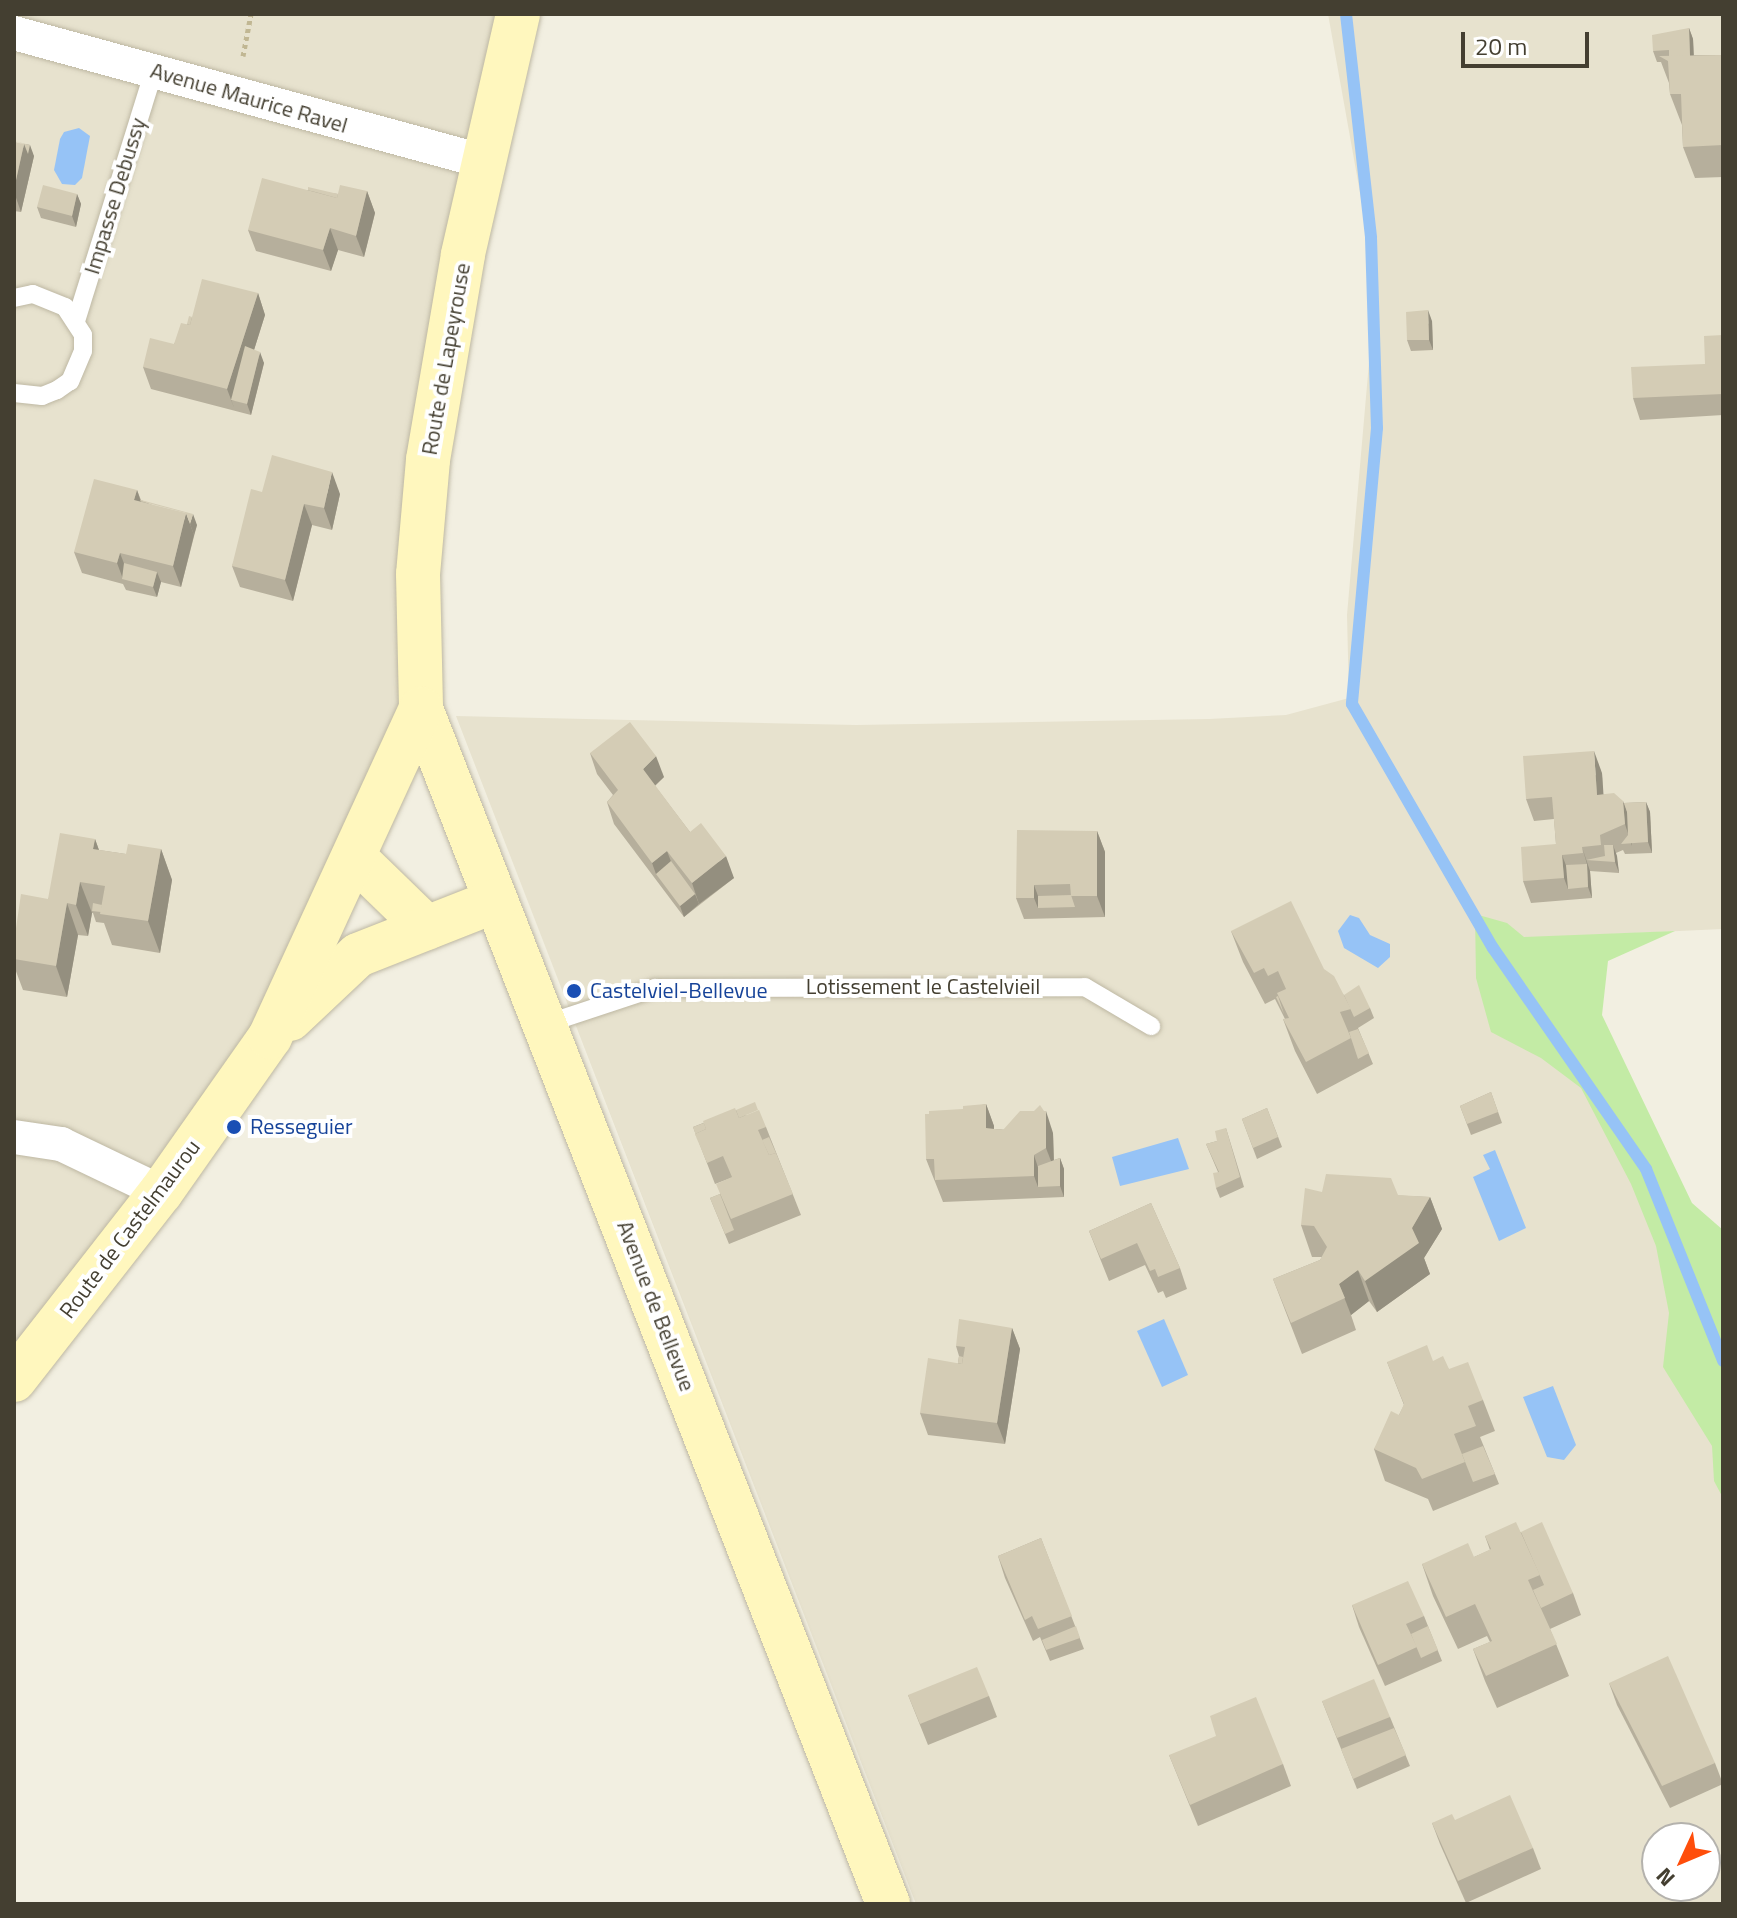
<!DOCTYPE html>
<html>
<head>
<meta charset="utf-8">
<style>
  body { margin:0 }
  #map { position:relative; width:1737px; height:1918px; overflow:hidden; background:#f2efe1; font-family:"Titillium Web",sans-serif }
  div>[style] { position:absolute }
  [style*='--x'] { left:calc(var(--x)*1px); top:calc(var(--y)*1px); width:calc(var(--w)*1px); rotate:calc(var(--a)*1deg) }
  .residential>* { inset:0; background:#e7e2ce }
  .green>* { inset:0; background:#c3eba5 }
  .water>* { inset:0; background:#96c3f6 }
  .stream>* { height:12px; margin:-6px; padding:0 6px; transform-origin:6px; border-radius:6px; background:#96c3f6 }
  .path>* { height:5px; margin-top:-2.5px; transform-origin:0; background:repeating-linear-gradient(90deg,#c1b793 0 4px,transparent 0 8px) }
  .roads { filter:drop-shadow(0 0 2px #beb8a3) drop-shadow(0 0 2px #beb8a3) }
  .lane>* { height:18px; margin:-9px; padding:0 9px; transform-origin:9px; border-radius:9px; background:#fff }
  .street>* { height:34px; margin:-17px; padding:0 17px; transform-origin:17px; border-radius:17px; background:#fff }
  .secondary>* { height:44px; margin:-22px; padding:0 22px; transform-origin:22px; border-radius:22px; background:#fff7be }
  .wall>* { inset:0; background:#b6af9c }
  .shaded-wall>* { inset:0; background:#948f7f }
  .building>* { inset:0; background:#d4ccb5 }
  .dots>* { width:22px; height:22px; translate:-50% -50%; box-sizing:border-box; border:4px solid #fff; border-radius:50% }
  span { translate:-50% -50%; white-space:nowrap; text-align:center; line-height:1.15; -webkit-text-stroke:8px #fff; paint-order:stroke }
  .street-label { font-size:22px; color:#443f31 }
  .transit-label { font-size:22px; color:#164399 }
  .left { translate:0 -50%; text-align:left }
  .frame { position:absolute; inset:0; border:16px solid #443f31; pointer-events:none }
  .north { position:absolute; left:1641px; top:1822px; width:80px; height:80px; box-sizing:border-box; background:#fff; border:2px solid #b4b2ad; border-radius:50%; rotate:226deg; font-size:22px; font-weight:700; line-height:32px; text-align:center; color:#443f31 }
  .north::after { content:''; display:block; margin:auto; width:28px; height:36px; background:#ff4e0b; clip-path:polygon(50% 0,100% 100%,50% 72%,0 100%) }
  .scale { position:absolute; left:1461px; top:32px; width:128px; height:36px; box-sizing:border-box; border:4px solid #443f31; border-top:0; padding-left:10px; font-size:24px; line-height:28px; white-space:nowrap; color:#443f31; -webkit-text-stroke:6px #fff; paint-order:stroke }
</style>
</head>
<body>
<div id="map">
  <div class="residential">
    <div style="clip-path:polygon(14px 14px,518px 14px,483px 161px,421px 709px,270px 1037px,14px 1380px)"></div>
    <div style="clip-path:polygon(evenodd,1328px 14px,1723px 14px,1723px 929px,1499px 939px,1646px 1184px,1723px 1415px,1723px 1904px,916px 1904px,456px 716px,856px 725px,1209px 719px,1286px 715px,1349px 698px,1347px 615px,1376px 282px,1328px 14px,1657px 1838px,1705px 1838px,1705px 1886px,1657px 1886px,1657px 1838px)"></div>
  </div>
  <div class="green">
    <div style="clip-path:polygon(1475px 914px,1507px 923px,1524px 937px,1675px 931px,1608px 961px,1602px 1015px,1692px 1203px,1723px 1230px,1723px 1498px,1714px 1481px,1712px 1446px,1663px 1367px,1669px 1313px,1656px 1246px,1631px 1184px,1581px 1088px,1541px 1058px,1491px 1032px,1476px 978px)"></div>
  </div>
  <div class="water">
    <div style="clip-path:polygon(79px 128px,90px 136px,82px 178px,75px 185px,62px 184px,54px 170px,60px 139px,64px 132px)"></div>
    <div style="clip-path:polygon(1350px 915px,1359px 918px,1370px 935px,1390px 944px,1390px 957px,1378px 968px,1344px 948px,1338px 931px)"></div>
    <div style="clip-path:polygon(1178px 1138px,1189px 1169px,1120px 1186px,1112px 1157px)"></div>
    <div style="clip-path:polygon(1495px 1150px,1526px 1228px,1499px 1241px,1473px 1177px,1490px 1169px,1483px 1155px)"></div>
    <div style="clip-path:polygon(1164px 1319px,1188px 1375px,1162px 1387px,1137px 1331px)"></div>
    <div style="clip-path:polygon(1553px 1386px,1576px 1445px,1564px 1460px,1547px 1457px,1523px 1397px)"></div>
  </div>
  <div class="stream">
    <div style="--x:1346;--y:14;--w:225;--a:83.6"></div>
    <div style="--x:1371;--y:238;--w:190;--a:88.2"></div>
    <div style="--x:1377;--y:428;--w:277;--a:95.2"></div>
    <div style="--x:1352;--y:704;--w:282;--a:60"></div>
    <div style="--x:1493;--y:948;--w:269;--a:55.3"></div>
    <div style="--x:1646;--y:1169;--w:207;--a:68.1"></div>
  </div>
  <div class="path">
    <div style="--x:243;--y:56;--w:43;--a:-79.2"></div>
  </div>
  <div class="roads">
    <div class="lane">
      <div style="--x:14;--y:298;--w:19;--a:-12"></div>
      <div style="--x:33;--y:294;--w:35;--a:22"></div>
      <div style="--x:65;--y:307;--w:33;--a:57"></div>
      <div style="--x:83;--y:335;--w:16;--a:90"></div>
      <div style="--x:83;--y:351;--w:33;--a:113"></div>
      <div style="--x:70;--y:381;--w:16;--a:145"></div>
      <div style="--x:57;--y:390;--w:16;--a:158"></div>
      <div style="--x:42;--y:396;--w:28;--a:-174"></div>
      <div style="--x:76;--y:321;--w:262;--a:-72.7"></div>
      <div style="--x:546;--y:1024;--w:115;--a:-18.3"></div>
      <div style="--x:655;--y:988;--w:430;--a:-0.1"></div>
      <div style="--x:1085;--y:987;--w:77;--a:30.6"></div>
    </div>
    <div class="street">
      <div style="--x:14;--y:33;--w:486;--a:15.3"></div>
      <div style="--x:14;--y:1137;--w:48;--a:8.5"></div>
      <div style="--x:61;--y:1144;--w:111;--a:25.6"></div>
    </div>
    <div class="secondary">
      <div style="--x:518;--y:14;--w:247;--a:102.9"></div>
      <div style="--x:463;--y:255;--w:208;--a:99.7"></div>
      <div style="--x:428;--y:460;--w:114;--a:95"></div>
      <div style="--x:418;--y:574;--w:135;--a:88.7"></div>
      <div style="--x:421;--y:709;--w:1283;--a:68.65"></div>
      <div style="--x:355;--y:858;--w:100;--a:44.2"></div>
      <div style="--x:290;--y:1019;--w:93;--a:-43.3"></div>
      <div style="--x:358;--y:955;--w:147;--a:-21.5"></div>
      <div style="--x:14;--y:1380;--w:239;--a:-52"></div>
      <div style="--x:161;--y:1192;--w:189;--a:-54.9"></div>
      <div style="--x:270;--y:1037;--w:361;--a:-65.3"></div>
    </div>
  </div>
  <div class="wall">
    <div style="clip-path:polygon(1689px 28px,1693px 39px,1694px 55px,1723px 55px,1723px 177px,1695px 178px,1683px 147px,1682px 125px,1670px 94px,1669px 83px,1661px 62px,1657px 62px,1653px 51px)"></div>
    <div style="clip-path:polygon(14px 141px,34px 156px,21px 212px,14px 211px)"></div>
    <div style="clip-path:polygon(308px 190px,338px 194px,367px 191px,375px 213px,364px 257px,338px 250px,331px 271px,256px 251px,248px 230px)"></div>
    <div style="clip-path:polygon(77px 194px,81px 204px,76px 227px,41px 218px,37px 207px)"></div>
    <div style="clip-path:polygon(258px 293px,265px 315px,254px 350px,264px 363px,251px 415px,151px 389px,143px 367px,174px 344px,192px 317px)"></div>
    <div style="clip-path:polygon(1432px 321px,1433px 350px,1411px 351px,1407px 340px)"></div>
    <div style="clip-path:polygon(1723px 335px,1723px 415px,1640px 420px,1633px 398px,1705px 364px)"></div>
    <div style="clip-path:polygon(137px 490px,141px 500px,197px 525px,181px 587px,161px 582px,157px 597px,126px 590px,123px 584px,82px 573px,74px 552px)"></div>
    <div style="clip-path:polygon(262px 492px,340px 494px,332px 530px,312px 525px,293px 601px,240px 587px,232px 566px)"></div>
    <div style="clip-path:polygon(590px 753px,664px 777px,655px 786px,690px 832px,734px 878px,684px 917px,614px 824px,607px 802px,613px 795px,597px 774px)"></div>
    <div style="clip-path:polygon(1602px 773px,1603px 794px,1624px 803px,1646px 802px,1650px 812px,1652px 853px,1625px 854px,1623px 850px,1616px 853px,1619px 873px,1590px 871px,1592px 898px,1531px 903px,1523px 881px,1556px 844px,1554px 819px,1534px 821px,1526px 799px)"></div>
    <div style="clip-path:polygon(1097px 831px,1105px 852px,1105px 917px,1024px 919px,1016px 898px)"></div>
    <div style="clip-path:polygon(95px 839px,99px 850px,126px 854px,161px 849px,172px 880px,160px 953px,112px 945px,104px 923px,96px 922px,93px 913px,92px 913px,88px 936px,78px 935px,67px 997px,23px 990px,14px 966px,14px 942px)"></div>
    <div style="clip-path:polygon(1231px 931px,1344px 995px,1370px 1008px,1374px 1018px,1358px 1028px,1373px 1064px,1317px 1094px,1295px 1051px,1283px 1019px,1285px 1019px,1275px 999px,1265px 1004px,1243px 962px)"></div>
    <div style="clip-path:polygon(1491px 1092px,1502px 1123px,1471px 1135px,1460px 1106px)"></div>
    <div style="clip-path:polygon(986px 1104px,994px 1126px,994px 1129px,1053px 1133px,1054px 1160px,1060px 1158px,1064px 1169px,1064px 1197px,943px 1202px,926px 1159px,963px 1109px)"></div>
    <div style="clip-path:polygon(1267px 1108px,1282px 1147px,1257px 1159px,1242px 1119px)"></div>
    <div style="clip-path:polygon(736px 1110px,766px 1127px,801px 1215px,729px 1244px,710px 1198px,720px 1194px,731px 1178px,715px 1184px,693px 1127px)"></div>
    <div style="clip-path:polygon(1226px 1128px,1244px 1187px,1220px 1198px,1216px 1188px,1218px 1172px,1206px 1144px,1217px 1141px)"></div>
    <div style="clip-path:polygon(1322px 1192px,1430px 1197px,1442px 1229px,1424px 1258px,1430px 1274px,1377px 1312px,1369px 1301px,1351px 1315px,1356px 1330px,1302px 1354px,1273px 1279px,1320px 1260px,1322px 1257px,1312px 1257px,1301px 1225px)"></div>
    <div style="clip-path:polygon(1151px 1203px,1180px 1268px,1187px 1289px,1166px 1298px,1163px 1291px,1158px 1293px,1145px 1265px,1109px 1281px,1089px 1231px)"></div>
    <div style="clip-path:polygon(1012px 1328px,1020px 1349px,1005px 1444px,928px 1435px,920px 1413px,958px 1363px,959px 1356px,956px 1346px)"></div>
    <div style="clip-path:polygon(1433px 1361px,1449px 1369px,1483px 1400px,1495px 1431px,1480px 1437px,1499px 1484px,1433px 1511px,1428px 1499px,1385px 1481px,1374px 1449px,1399px 1415px,1404px 1405px,1387px 1362px)"></div>
    <div style="clip-path:polygon(1521px 1532px,1573px 1593px,1581px 1615px,1550px 1629px,1569px 1676px,1497px 1708px,1485px 1681px,1473px 1649px,1490px 1642px,1487px 1636px,1458px 1649px,1433px 1596px,1422px 1564px,1474px 1557px,1490px 1550px,1485px 1536px)"></div>
    <div style="clip-path:polygon(1041px 1538px,1084px 1649px,1050px 1661px,1040px 1637px,1033px 1641px,1005px 1578px,998px 1556px)"></div>
    <div style="clip-path:polygon(1352px 1605px,1424px 1616px,1442px 1661px,1385px 1686px,1359px 1627px)"></div>
    <div style="clip-path:polygon(1609px 1683px,1715px 1763px,1723px 1784px,1670px 1808px,1617px 1705px)"></div>
    <div style="clip-path:polygon(908px 1695px,989px 1696px,997px 1717px,928px 1745px)"></div>
    <div style="clip-path:polygon(1322px 1701px,1390px 1717px,1410px 1766px,1357px 1789px)"></div>
    <div style="clip-path:polygon(1169px 1755px,1283px 1764px,1291px 1786px,1198px 1826px)"></div>
    <div style="clip-path:polygon(1455px 1820px,1533px 1848px,1541px 1869px,1466px 1903px,1440px 1844px,1432px 1823px)"></div>
  </div>
  <div class="shaded-wall">
    <div style="clip-path:polygon(1689px 28px,1693px 39px,1694px 67px,1690px 56px)"></div>
    <div style="clip-path:polygon(24px 144px,30px 145px,34px 156px,21px 212px,14px 192px,14px 189px)"></div>
    <div style="clip-path:polygon(367px 191px,375px 213px,364px 257px,356px 236px)"></div>
    <div style="clip-path:polygon(77px 194px,81px 204px,76px 227px,72px 216px)"></div>
    <div style="clip-path:polygon(330px 228px,338px 250px,331px 271px,323px 250px)"></div>
    <div style="clip-path:polygon(258px 293px,265px 315px,238px 401px,231px 400px,235px 410px,227px 389px)"></div>
    <div style="clip-path:polygon(1428px 310px,1432px 321px,1433px 350px,1429px 340px)"></div>
    <div style="clip-path:polygon(260px 352px,264px 363px,251px 415px,247px 404px)"></div>
    <div style="clip-path:polygon(332px 472px,340px 494px,332px 530px,324px 508px)"></div>
    <div style="clip-path:polygon(137px 490px,144px 511px,134px 500px)"></div>
    <div style="clip-path:polygon(304px 504px,312px 525px,293px 601px,285px 580px)"></div>
    <div style="clip-path:polygon(186px 513px,194px 535px,181px 587px,173px 566px)"></div>
    <div style="clip-path:polygon(193px 514px,197px 525px,194px 535px,190px 524px)"></div>
    <div style="clip-path:polygon(120px 553px,128px 574px,123px 579px,117px 563px)"></div>
    <div style="clip-path:polygon(157px 572px,161px 582px,157px 597px,153px 587px)"></div>
    <div style="clip-path:polygon(1594px 751px,1602px 773px,1605px 816px,1597px 795px)"></div>
    <div style="clip-path:polygon(656px 756px,664px 777px,650px 790px,643px 769px)"></div>
    <div style="clip-path:polygon(1623px 801px,1631px 822px,1632px 846px,1625px 824px)"></div>
    <div style="clip-path:polygon(1646px 802px,1650px 812px,1652px 853px,1648px 842px)"></div>
    <div style="clip-path:polygon(1097px 831px,1105px 852px,1105px 917px,1097px 896px)"></div>
    <div style="clip-path:polygon(95px 839px,106px 870px,93px 849px)"></div>
    <div style="clip-path:polygon(1613px 845px,1617px 856px,1619px 873px,1615px 862px)"></div>
    <div style="clip-path:polygon(1582px 847px,1590px 871px,1592px 898px,1588px 887px,1587px 864px)"></div>
    <div style="clip-path:polygon(161px 849px,172px 880px,160px 953px,148px 921px)"></div>
    <div style="clip-path:polygon(667px 851px,675px 872px,656px 874px,652px 863px)"></div>
    <div style="clip-path:polygon(1562px 855px,1570px 876px,1568px 889px,1564px 878px)"></div>
    <div style="clip-path:polygon(726px 856px,734px 878px,699px 904px,692px 883px)"></div>
    <div style="clip-path:polygon(80px 882px,92px 913px,88px 936px,76px 905px)"></div>
    <div style="clip-path:polygon(1034px 885px,1042px 907px,1038px 908px,1034px 898px)"></div>
    <div style="clip-path:polygon(695px 894px,699px 904px,684px 917px,680px 906px)"></div>
    <div style="clip-path:polygon(67px 903px,78px 935px,67px 997px,56px 966px)"></div>
    <div style="clip-path:polygon(986px 1104px,994px 1126px,993px 1149px,986px 1128px)"></div>
    <div style="clip-path:polygon(1046px 1111px,1053px 1133px,1054px 1169px,1046px 1148px)"></div>
    <div style="clip-path:polygon(1034px 1155px,1041px 1177px,1038px 1187px,1034px 1176px)"></div>
    <div style="clip-path:polygon(1060px 1158px,1064px 1169px,1064px 1197px,1060px 1186px)"></div>
    <div style="clip-path:polygon(1430px 1197px,1442px 1229px,1424px 1258px,1430px 1274px,1377px 1312px,1365px 1281px,1412px 1228px)"></div>
    <div style="clip-path:polygon(1358px 1270px,1369px 1301px,1351px 1315px,1339px 1284px)"></div>
    <div style="clip-path:polygon(1012px 1328px,1020px 1349px,1005px 1444px,997px 1423px)"></div>
  </div>
  <div class="building">
    <div style="clip-path:polygon(1689px 28px,1690px 56px,1669px 56px,1669px 50px,1653px 51px,1652px 35px)"></div>
    <div style="clip-path:polygon(1723px 55px,1723px 145px,1683px 147px,1681px 94px,1670px 94px,1668px 61px,1659px 56px)"></div>
    <div style="clip-path:polygon(14px 141px,30px 145px,28px 154px,24px 144px)"></div>
    <div style="clip-path:polygon(14px 142px,24px 144px,14px 189px)"></div>
    <div style="clip-path:polygon(262px 178px,337px 198px,340px 185px,367px 191px,356px 236px,330px 228px,323px 250px,248px 230px)"></div>
    <div style="clip-path:polygon(43px 185px,77px 194px,72px 216px,37px 207px)"></div>
    <div style="clip-path:polygon(308px 187px,338px 194px,337px 198px,308px 190px)"></div>
    <div style="clip-path:polygon(202px 279px,258px 293px,227px 389px,143px 367px,150px 338px,174px 344px,181px 323px,190px 325px)"></div>
    <div style="clip-path:polygon(1428px 310px,1429px 340px,1407px 340px,1406px 312px)"></div>
    <div style="clip-path:polygon(189px 316px,192px 317px,190px 325px,187px 324px)"></div>
    <div style="clip-path:polygon(1723px 335px,1723px 394px,1633px 398px,1631px 367px,1705px 364px,1704px 336px)"></div>
    <div style="clip-path:polygon(245px 346px,260px 352px,247px 404px,231px 400px)"></div>
    <div style="clip-path:polygon(272px 455px,332px 472px,324px 508px,304px 504px,285px 580px,232px 566px,251px 489px,262px 492px)"></div>
    <div style="clip-path:polygon(94px 479px,137px 490px,134px 500px,186px 513px,173px 566px,120px 553px,117px 563px,74px 552px)"></div>
    <div style="clip-path:polygon(141px 500px,193px 514px,190px 524px,186px 513px,140px 501px)"></div>
    <div style="clip-path:polygon(124px 563px,157px 572px,153px 587px,122px 579px)"></div>
    <div style="clip-path:polygon(630px 722px,656px 756px,643px 769px,690px 832px,701px 823px,726px 856px,692px 883px,667px 851px,652px 863px,607px 802px,618px 790px,590px 753px)"></div>
    <div style="clip-path:polygon(1594px 751px,1597px 795px,1614px 793px,1623px 801px,1625px 824px,1600px 835px,1601px 845px,1582px 847px,1583px 853px,1562px 855px,1564px 878px,1523px 881px,1521px 847px,1556px 844px,1552px 797px,1526px 799px,1523px 756px)"></div>
    <div style="clip-path:polygon(1646px 802px,1648px 842px,1621px 844px,1628px 835px,1627px 812px,1624px 803px)"></div>
    <div style="clip-path:polygon(1017px 830px,1097px 831px,1097px 896px,1071px 896px,1070px 884px,1034px 885px,1034px 898px,1016px 898px)"></div>
    <div style="clip-path:polygon(60px 833px,95px 839px,93px 849px,126px 854px,128px 844px,161px 849px,148px 921px,100px 914px,105px 886px,80px 882px,76px 905px,67px 903px,56px 966px,14px 959px,14px 942px,21px 894px,48px 899px)"></div>
    <div style="clip-path:polygon(1604px 845px,1613px 845px,1615px 862px,1586px 860px,1605px 856px)"></div>
    <div style="clip-path:polygon(671px 861px,695px 894px,680px 906px,656px 874px)"></div>
    <div style="clip-path:polygon(1587px 864px,1588px 887px,1568px 889px,1566px 865px)"></div>
    <div style="clip-path:polygon(1071px 895px,1075px 907px,1038px 908px,1038px 896px)"></div>
    <div style="clip-path:polygon(1291px 901px,1324px 969px,1334px 976px,1351px 1009px,1340px 1012px,1351px 1038px,1306px 1062px,1283px 1019px,1289px 1018px,1277px 993px,1286px 989px,1278px 971px,1268px 976px,1264px 968px,1254px 973px,1231px 931px)"></div>
    <div style="clip-path:polygon(93px 903px,102px 905px,101px 912px,92px 911px)"></div>
    <div style="clip-path:polygon(1359px 985px,1370px 1008px,1354px 1017px,1344px 995px)"></div>
    <div style="clip-path:polygon(1278px 996px,1284px 1014px,1276px 997px)"></div>
    <div style="clip-path:polygon(1358px 1029px,1369px 1053px,1358px 1059px,1349px 1032px)"></div>
    <div style="clip-path:polygon(1491px 1092px,1498px 1112px,1467px 1124px,1460px 1106px)"></div>
    <div style="clip-path:polygon(755px 1102px,758px 1110px,739px 1118px,736px 1110px)"></div>
    <div style="clip-path:polygon(986px 1104px,986px 1128px,1003px 1130px,1020px 1111px,1046px 1111px,1046px 1148px,1034px 1155px,1034px 1176px,935px 1180px,934px 1159px,926px 1159px,925px 1114px,963px 1114px,963px 1106px)"></div>
    <div style="clip-path:polygon(1040px 1105px,1044px 1111px,1034px 1111px)"></div>
    <div style="clip-path:polygon(735px 1108px,739px 1118px,759px 1110px,766px 1127px,758px 1130px,769px 1155px,776px 1153px,793px 1194px,731px 1219px,716px 1184px,732px 1177px,723px 1156px,707px 1163px,695px 1134px,706px 1129px,703px 1121px)"></div>
    <div style="clip-path:polygon(1267px 1108px,1278px 1137px,1253px 1148px,1242px 1119px)"></div>
    <div style="clip-path:polygon(963px 1109px,963px 1114px,929px 1114px,929px 1111px)"></div>
    <div style="clip-path:polygon(704px 1123px,706px 1129px,695px 1134px,699px 1144px,693px 1127px)"></div>
    <div style="clip-path:polygon(1226px 1128px,1240px 1177px,1216px 1188px,1213px 1173px,1219px 1172px,1206px 1144px,1217px 1141px,1215px 1131px)"></div>
    <div style="clip-path:polygon(769px 1137px,776px 1153px,769px 1155px,762px 1140px)"></div>
    <div style="clip-path:polygon(1060px 1158px,1060px 1186px,1038px 1187px,1038px 1166px)"></div>
    <div style="clip-path:polygon(1326px 1174px,1391px 1178px,1398px 1195px,1430px 1197px,1412px 1228px,1419px 1243px,1365px 1281px,1358px 1270px,1339px 1284px,1345px 1298px,1291px 1323px,1273px 1279px,1320px 1260px,1327px 1247px,1314px 1226px,1301px 1225px,1305px 1188px,1322px 1192px)"></div>
    <div style="clip-path:polygon(720px 1194px,734px 1230px,725px 1234px,710px 1198px)"></div>
    <div style="clip-path:polygon(1151px 1203px,1180px 1268px,1158px 1277px,1155px 1269px,1150px 1271px,1137px 1243px,1101px 1259px,1089px 1231px)"></div>
    <div style="clip-path:polygon(959px 1319px,1012px 1328px,997px 1423px,920px 1413px,928px 1358px,962px 1364px,965px 1347px,956px 1346px)"></div>
    <div style="clip-path:polygon(1427px 1345px,1433px 1361px,1443px 1356px,1449px 1369px,1468px 1362px,1483px 1400px,1468px 1406px,1476px 1426px,1454px 1434px,1465px 1462px,1422px 1479px,1416px 1468px,1374px 1449px,1391px 1411px,1399px 1415px,1404px 1404px,1387px 1362px)"></div>
    <div style="clip-path:polygon(959px 1356px,963px 1357px,962px 1364px,958px 1363px)"></div>
    <div style="clip-path:polygon(1483px 1446px,1495px 1474px,1473px 1482px,1462px 1454px)"></div>
    <div style="clip-path:polygon(1516px 1522px,1540px 1575px,1528px 1580px,1557px 1644px,1486px 1676px,1473px 1649px,1492px 1641px,1475px 1604px,1446px 1617px,1422px 1564px,1468px 1543px,1474px 1557px,1491px 1549px,1485px 1536px)"></div>
    <div style="clip-path:polygon(1542px 1522px,1573px 1593px,1541px 1608px,1533px 1590px,1544px 1585px,1521px 1532px)"></div>
    <div style="clip-path:polygon(1041px 1538px,1072px 1616px,1038px 1629px,1032px 1616px,1025px 1620px,998px 1556px)"></div>
    <div style="clip-path:polygon(1408px 1581px,1424px 1616px,1406px 1624px,1417px 1647px,1378px 1665px,1352px 1605px)"></div>
    <div style="clip-path:polygon(1076px 1626px,1080px 1638px,1046px 1650px,1042px 1640px)"></div>
    <div style="clip-path:polygon(1428px 1626px,1438px 1650px,1421px 1658px,1411px 1634px)"></div>
    <div style="clip-path:polygon(1668px 1656px,1715px 1763px,1662px 1786px,1609px 1683px)"></div>
    <div style="clip-path:polygon(977px 1667px,989px 1696px,920px 1724px,908px 1695px)"></div>
    <div style="clip-path:polygon(1374px 1679px,1390px 1717px,1337px 1738px,1322px 1701px)"></div>
    <div style="clip-path:polygon(1256px 1697px,1283px 1764px,1190px 1805px,1169px 1755px,1216px 1736px,1210px 1716px)"></div>
    <div style="clip-path:polygon(1394px 1728px,1406px 1755px,1353px 1779px,1341px 1749px)"></div>
    <div style="clip-path:polygon(1510px 1795px,1533px 1848px,1458px 1881px,1432px 1823px,1452px 1814px,1455px 1820px)"></div>
  </div>
  <div class="dots">
    <div style="left:574px;top:991px;background:#1a4fb4"></div>
    <div style="left:234px;top:1127px;background:#1a4fb4"></div>
  </div>
  <div class="street-label">
    <span style="left:249px;top:98px;rotate:16deg">Avenue Maurice Ravel</span>
    <span style="left:115px;top:196px;rotate:-73deg">Impasse Debussy</span>
    <span style="left:446px;top:359px;rotate:-80deg">Route de Lapeyrouse</span>
    <span style="left:923px;top:987px">Lotissement le Castelvieil</span>
    <span style="left:130px;top:1229px;rotate:-53deg">Route de Castelmaurou</span>
    <span style="left:656px;top:1306px;rotate:69deg">Avenue de Bellevue</span>
  </div>
  <div class="transit-label">
    <span class="left" style="left:590px;top:991px">Castelviel-Bellevue</span>
    <span class="left" style="left:250px;top:1127px">Resseguier</span>
  </div>
  <div class="frame"></div>
  <div class="north">N</div>
  <div class="scale">20 m</div>
</div>
</body>
</html>
